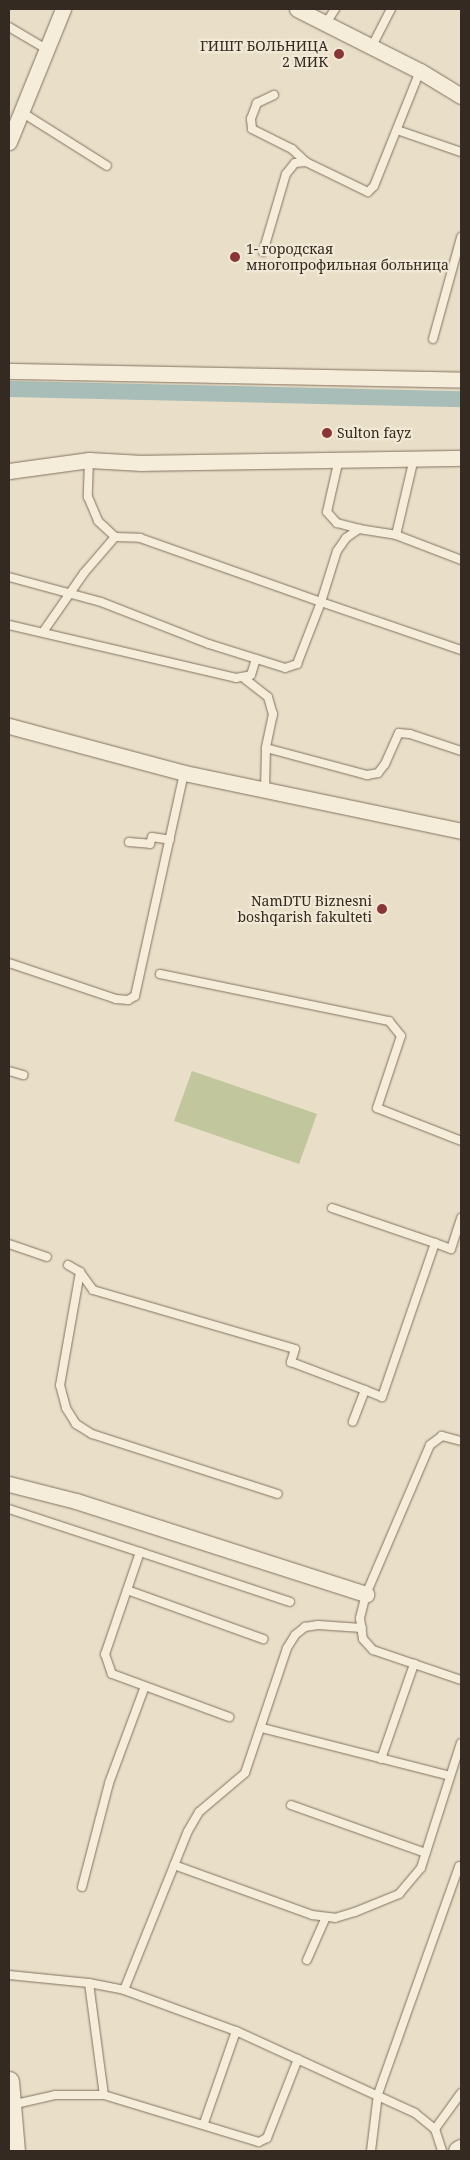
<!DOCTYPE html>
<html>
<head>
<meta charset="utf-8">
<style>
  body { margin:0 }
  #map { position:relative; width:470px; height:2160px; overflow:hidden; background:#e9dfc8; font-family:"Noto Serif",serif }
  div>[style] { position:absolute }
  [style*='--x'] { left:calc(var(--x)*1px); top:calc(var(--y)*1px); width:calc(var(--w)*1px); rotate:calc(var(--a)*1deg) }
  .green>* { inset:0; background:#c1c69d }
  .canal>* { height:16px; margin:-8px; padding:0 8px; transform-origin:8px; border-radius:8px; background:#a8bdb7 }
  .roads { filter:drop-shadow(0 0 1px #83725f) drop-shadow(0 0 1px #83725f) }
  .service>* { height:8px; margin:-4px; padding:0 4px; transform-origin:4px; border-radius:4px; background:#f5ecda }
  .minor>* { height:15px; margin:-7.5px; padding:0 7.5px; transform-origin:7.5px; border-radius:7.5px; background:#f5ecda }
  .tertiary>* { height:19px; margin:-9.5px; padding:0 9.5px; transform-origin:9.5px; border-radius:9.5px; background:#f5ecda }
  .secondary>* { height:21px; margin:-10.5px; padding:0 10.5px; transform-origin:10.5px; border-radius:10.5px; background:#f5ecda }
  .dots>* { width:14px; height:14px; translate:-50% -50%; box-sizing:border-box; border:2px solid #f1e9d6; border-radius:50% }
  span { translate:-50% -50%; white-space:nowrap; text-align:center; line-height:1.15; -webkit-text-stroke:4.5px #f1e9d6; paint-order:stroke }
  .poi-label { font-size:14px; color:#352a21 }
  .right { translate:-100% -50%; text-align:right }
  .left { translate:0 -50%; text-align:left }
  .frame { position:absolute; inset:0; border:10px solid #352a21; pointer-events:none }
</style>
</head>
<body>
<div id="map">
  <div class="green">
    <div style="clip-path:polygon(192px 1071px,317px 1114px,299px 1164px,174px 1121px)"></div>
  </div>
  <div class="canal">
    <div style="--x:9;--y:389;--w:452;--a:1.3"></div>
  </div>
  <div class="roads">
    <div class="service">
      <div style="--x:326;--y:23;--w:17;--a:-57"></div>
      <div style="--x:9;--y:27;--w:45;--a:30.5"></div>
      <div style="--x:372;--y:46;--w:42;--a:-62.8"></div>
      <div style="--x:274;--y:95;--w:19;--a:155"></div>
      <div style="--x:257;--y:103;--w:17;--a:111"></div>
      <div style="--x:251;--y:119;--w:10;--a:84"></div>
      <div style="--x:252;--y:129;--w:45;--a:26.6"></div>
      <div style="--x:292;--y:149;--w:19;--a:43"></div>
      <div style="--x:23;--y:113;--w:99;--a:32.2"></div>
      <div style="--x:397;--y:130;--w:68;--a:19"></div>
      <div style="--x:263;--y:252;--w:81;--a:-73.6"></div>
      <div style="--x:286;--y:174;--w:14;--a:-51"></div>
      <div style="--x:295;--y:163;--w:11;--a:-5"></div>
      <div style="--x:306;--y:162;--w:69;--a:25.8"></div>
      <div style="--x:368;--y:192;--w:8;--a:-45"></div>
      <div style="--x:374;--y:186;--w:124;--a:-68.2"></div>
      <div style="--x:433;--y:339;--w:106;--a:-74.6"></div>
      <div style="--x:339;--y:459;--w:54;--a:102.8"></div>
      <div style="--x:327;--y:512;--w:15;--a:48"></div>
      <div style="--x:337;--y:523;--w:23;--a:15"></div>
      <div style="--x:89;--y:460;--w:37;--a:92"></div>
      <div style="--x:88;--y:497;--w:26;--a:67"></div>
      <div style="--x:98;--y:521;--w:23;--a:43"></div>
      <div style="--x:396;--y:535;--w:79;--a:-76.8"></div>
      <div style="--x:9;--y:577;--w:95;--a:15.2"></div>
      <div style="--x:101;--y:602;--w:116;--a:21.3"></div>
      <div style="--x:209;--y:644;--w:80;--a:17.5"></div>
      <div style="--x:285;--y:668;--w:13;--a:-18"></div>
      <div style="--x:297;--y:664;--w:66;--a:-68.8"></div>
      <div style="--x:321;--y:602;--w:148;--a:18.9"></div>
      <div style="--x:9;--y:625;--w:233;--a:13.1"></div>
      <div style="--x:236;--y:678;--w:15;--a:-11"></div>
      <div style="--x:251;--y:675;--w:17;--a:-73"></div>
      <div style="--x:43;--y:632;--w:72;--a:-55.2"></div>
      <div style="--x:84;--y:573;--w:48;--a:-49.3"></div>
      <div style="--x:115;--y:537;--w:25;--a:2"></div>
      <div style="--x:140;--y:538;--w:192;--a:19.5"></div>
      <div style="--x:321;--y:602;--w:53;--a:-72.6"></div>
      <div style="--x:337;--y:551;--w:16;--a:-55"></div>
      <div style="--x:346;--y:538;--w:16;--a:-35"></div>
      <div style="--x:359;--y:529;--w:37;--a:9"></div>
      <div style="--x:396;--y:535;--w:70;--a:21"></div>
      <div style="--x:245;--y:679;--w:29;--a:38"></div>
      <div style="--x:268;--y:697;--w:18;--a:74"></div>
      <div style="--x:273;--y:714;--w:35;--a:102"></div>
      <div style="--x:266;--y:748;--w:42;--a:91.4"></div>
      <div style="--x:266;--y:748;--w:105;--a:15"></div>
      <div style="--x:367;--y:775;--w:11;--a:-10"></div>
      <div style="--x:378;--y:773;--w:11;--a:-52"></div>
      <div style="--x:385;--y:764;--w:34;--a:-66"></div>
      <div style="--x:399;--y:733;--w:11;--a:5"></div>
      <div style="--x:410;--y:734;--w:54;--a:18.4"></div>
      <div style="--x:129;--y:842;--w:21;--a:5"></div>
      <div style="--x:150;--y:844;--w:7;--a:-74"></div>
      <div style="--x:152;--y:837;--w:18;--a:9"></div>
      <div style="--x:9;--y:963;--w:113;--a:18.6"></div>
      <div style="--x:116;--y:999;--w:12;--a:5"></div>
      <div style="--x:128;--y:1000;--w:8;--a:-30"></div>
      <div style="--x:135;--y:996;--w:228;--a:-77.6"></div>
      <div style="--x:160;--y:974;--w:234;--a:11.6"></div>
      <div style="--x:389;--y:1021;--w:19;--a:51"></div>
      <div style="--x:401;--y:1036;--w:76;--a:108.4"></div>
      <div style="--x:377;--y:1108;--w:90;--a:21.4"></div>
      <div style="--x:9;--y:1071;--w:15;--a:16"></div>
      <div style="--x:332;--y:1208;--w:109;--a:18.8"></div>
      <div style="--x:435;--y:1243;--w:163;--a:109"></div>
      <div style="--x:382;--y:1397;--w:18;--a:-158"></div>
      <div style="--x:435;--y:1243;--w:17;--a:21"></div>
      <div style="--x:451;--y:1249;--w:33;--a:-72"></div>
      <div style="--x:9;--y:1244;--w:40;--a:18.9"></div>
      <div style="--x:68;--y:1265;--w:14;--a:30"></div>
      <div style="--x:80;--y:1272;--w:22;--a:54"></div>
      <div style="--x:93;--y:1290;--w:210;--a:16.3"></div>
      <div style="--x:295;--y:1349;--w:14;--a:107"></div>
      <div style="--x:291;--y:1362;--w:79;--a:20.7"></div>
      <div style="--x:365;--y:1390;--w:34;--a:111"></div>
      <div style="--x:80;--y:1272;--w:115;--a:100"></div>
      <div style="--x:60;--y:1385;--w:24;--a:75"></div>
      <div style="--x:66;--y:1408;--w:19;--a:58"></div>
      <div style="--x:76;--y:1424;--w:19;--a:32"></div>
      <div style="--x:92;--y:1434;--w:195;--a:17.9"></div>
      <div style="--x:461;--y:1441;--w:20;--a:-165"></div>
      <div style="--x:442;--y:1436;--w:15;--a:143"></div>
      <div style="--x:430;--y:1445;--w:162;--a:113.2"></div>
      <div style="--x:366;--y:1594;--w:25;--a:104"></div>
      <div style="--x:360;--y:1618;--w:21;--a:82"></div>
      <div style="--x:363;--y:1639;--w:15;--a:48"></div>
      <div style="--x:373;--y:1650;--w:93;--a:18.8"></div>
      <div style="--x:9;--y:1509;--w:138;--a:18.2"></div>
      <div style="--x:140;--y:1552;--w:108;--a:108.9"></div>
      <div style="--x:105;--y:1654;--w:21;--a:71"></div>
      <div style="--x:112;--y:1674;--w:125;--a:20.2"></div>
      <div style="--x:140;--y:1552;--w:158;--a:18.4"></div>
      <div style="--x:127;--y:1590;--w:145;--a:19.8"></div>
      <div style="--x:262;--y:1728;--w:194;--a:14.3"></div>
      <div style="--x:381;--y:1759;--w:101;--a:-70.8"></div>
      <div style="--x:291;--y:1805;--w:143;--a:19.6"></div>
      <div style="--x:174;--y:1865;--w:147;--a:19.9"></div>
      <div style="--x:312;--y:1915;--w:23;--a:7"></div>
      <div style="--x:335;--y:1918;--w:21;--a:-17"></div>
      <div style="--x:355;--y:1912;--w:48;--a:-22.2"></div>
      <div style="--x:399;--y:1894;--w:34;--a:-50"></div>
      <div style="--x:421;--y:1868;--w:131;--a:-72.3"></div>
      <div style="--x:82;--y:1887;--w:107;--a:-75.4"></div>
      <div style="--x:109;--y:1783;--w:103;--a:-69.6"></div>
      <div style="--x:307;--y:1960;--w:47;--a:-66.2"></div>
      <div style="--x:9;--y:1975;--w:80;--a:5.7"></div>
      <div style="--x:89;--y:1983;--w:36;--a:11"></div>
      <div style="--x:124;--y:1990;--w:119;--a:20.1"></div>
      <div style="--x:236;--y:2031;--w:197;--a:24.6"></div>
      <div style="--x:415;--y:2113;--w:26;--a:39"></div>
      <div style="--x:435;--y:2129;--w:23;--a:72"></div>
      <div style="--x:89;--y:1983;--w:113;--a:82.4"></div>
      <div style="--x:124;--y:1990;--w:171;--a:-68.1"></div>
      <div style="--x:188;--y:1831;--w:22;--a:-60"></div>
      <div style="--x:199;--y:1812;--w:60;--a:-40.3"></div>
      <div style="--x:245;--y:1773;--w:132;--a:-71.4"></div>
      <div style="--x:287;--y:1648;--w:15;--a:-58"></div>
      <div style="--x:295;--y:1635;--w:13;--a:-39"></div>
      <div style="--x:305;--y:1627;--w:13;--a:-9"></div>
      <div style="--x:318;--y:1625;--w:44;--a:3.9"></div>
      <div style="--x:11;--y:2105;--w:45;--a:-12.8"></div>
      <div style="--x:55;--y:2095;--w:49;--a:0"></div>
      <div style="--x:104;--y:2095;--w:162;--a:16.9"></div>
      <div style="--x:259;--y:2142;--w:9;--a:-27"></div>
      <div style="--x:267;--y:2138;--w:85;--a:-68.6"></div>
      <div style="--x:204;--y:2123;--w:97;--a:-70.8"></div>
      <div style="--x:435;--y:2129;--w:44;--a:-54.2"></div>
      <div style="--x:371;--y:2151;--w:57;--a:-83"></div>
      <div style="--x:378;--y:2094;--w:242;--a:-70.4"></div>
    </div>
    <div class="minor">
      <div style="--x:297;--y:9;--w:138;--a:26.8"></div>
      <div style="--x:420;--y:71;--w:48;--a:31.4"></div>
      <div style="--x:9;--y:142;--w:144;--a:-67.9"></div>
      <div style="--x:9;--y:371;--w:452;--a:1.1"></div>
      <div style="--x:9;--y:471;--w:81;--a:-7.8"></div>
      <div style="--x:89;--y:460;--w:53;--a:3.2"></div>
      <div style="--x:142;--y:463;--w:319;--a:-0.9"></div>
      <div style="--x:9;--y:726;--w:181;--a:15"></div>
      <div style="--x:184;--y:773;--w:283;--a:11.8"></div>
      <div style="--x:9;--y:1484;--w:69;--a:14.2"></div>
      <div style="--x:76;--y:1501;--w:305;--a:17.8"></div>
    </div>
    <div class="tertiary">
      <div style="--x:9;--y:2081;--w:70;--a:85.1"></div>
    </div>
    <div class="secondary">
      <div style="--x:459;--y:2151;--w:2;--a:-27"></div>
    </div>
  </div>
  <div class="dots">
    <div style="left:339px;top:54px;background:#8a3637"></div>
    <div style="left:235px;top:257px;background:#8a3637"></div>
    <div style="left:327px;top:433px;background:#8a3637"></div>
    <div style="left:382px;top:909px;background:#8a3637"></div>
  </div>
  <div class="poi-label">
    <span class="right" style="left:328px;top:54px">ГИШТ БОЛЬНИЦА<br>2 МИК</span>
    <span class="left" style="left:246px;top:257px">1- городская<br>многопрофильная больница</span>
    <span class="left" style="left:337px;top:433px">Sulton fayz</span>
    <span class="right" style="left:372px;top:909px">NamDTU Biznesni<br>boshqarish fakulteti</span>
  </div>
  <div class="frame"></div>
</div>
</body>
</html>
